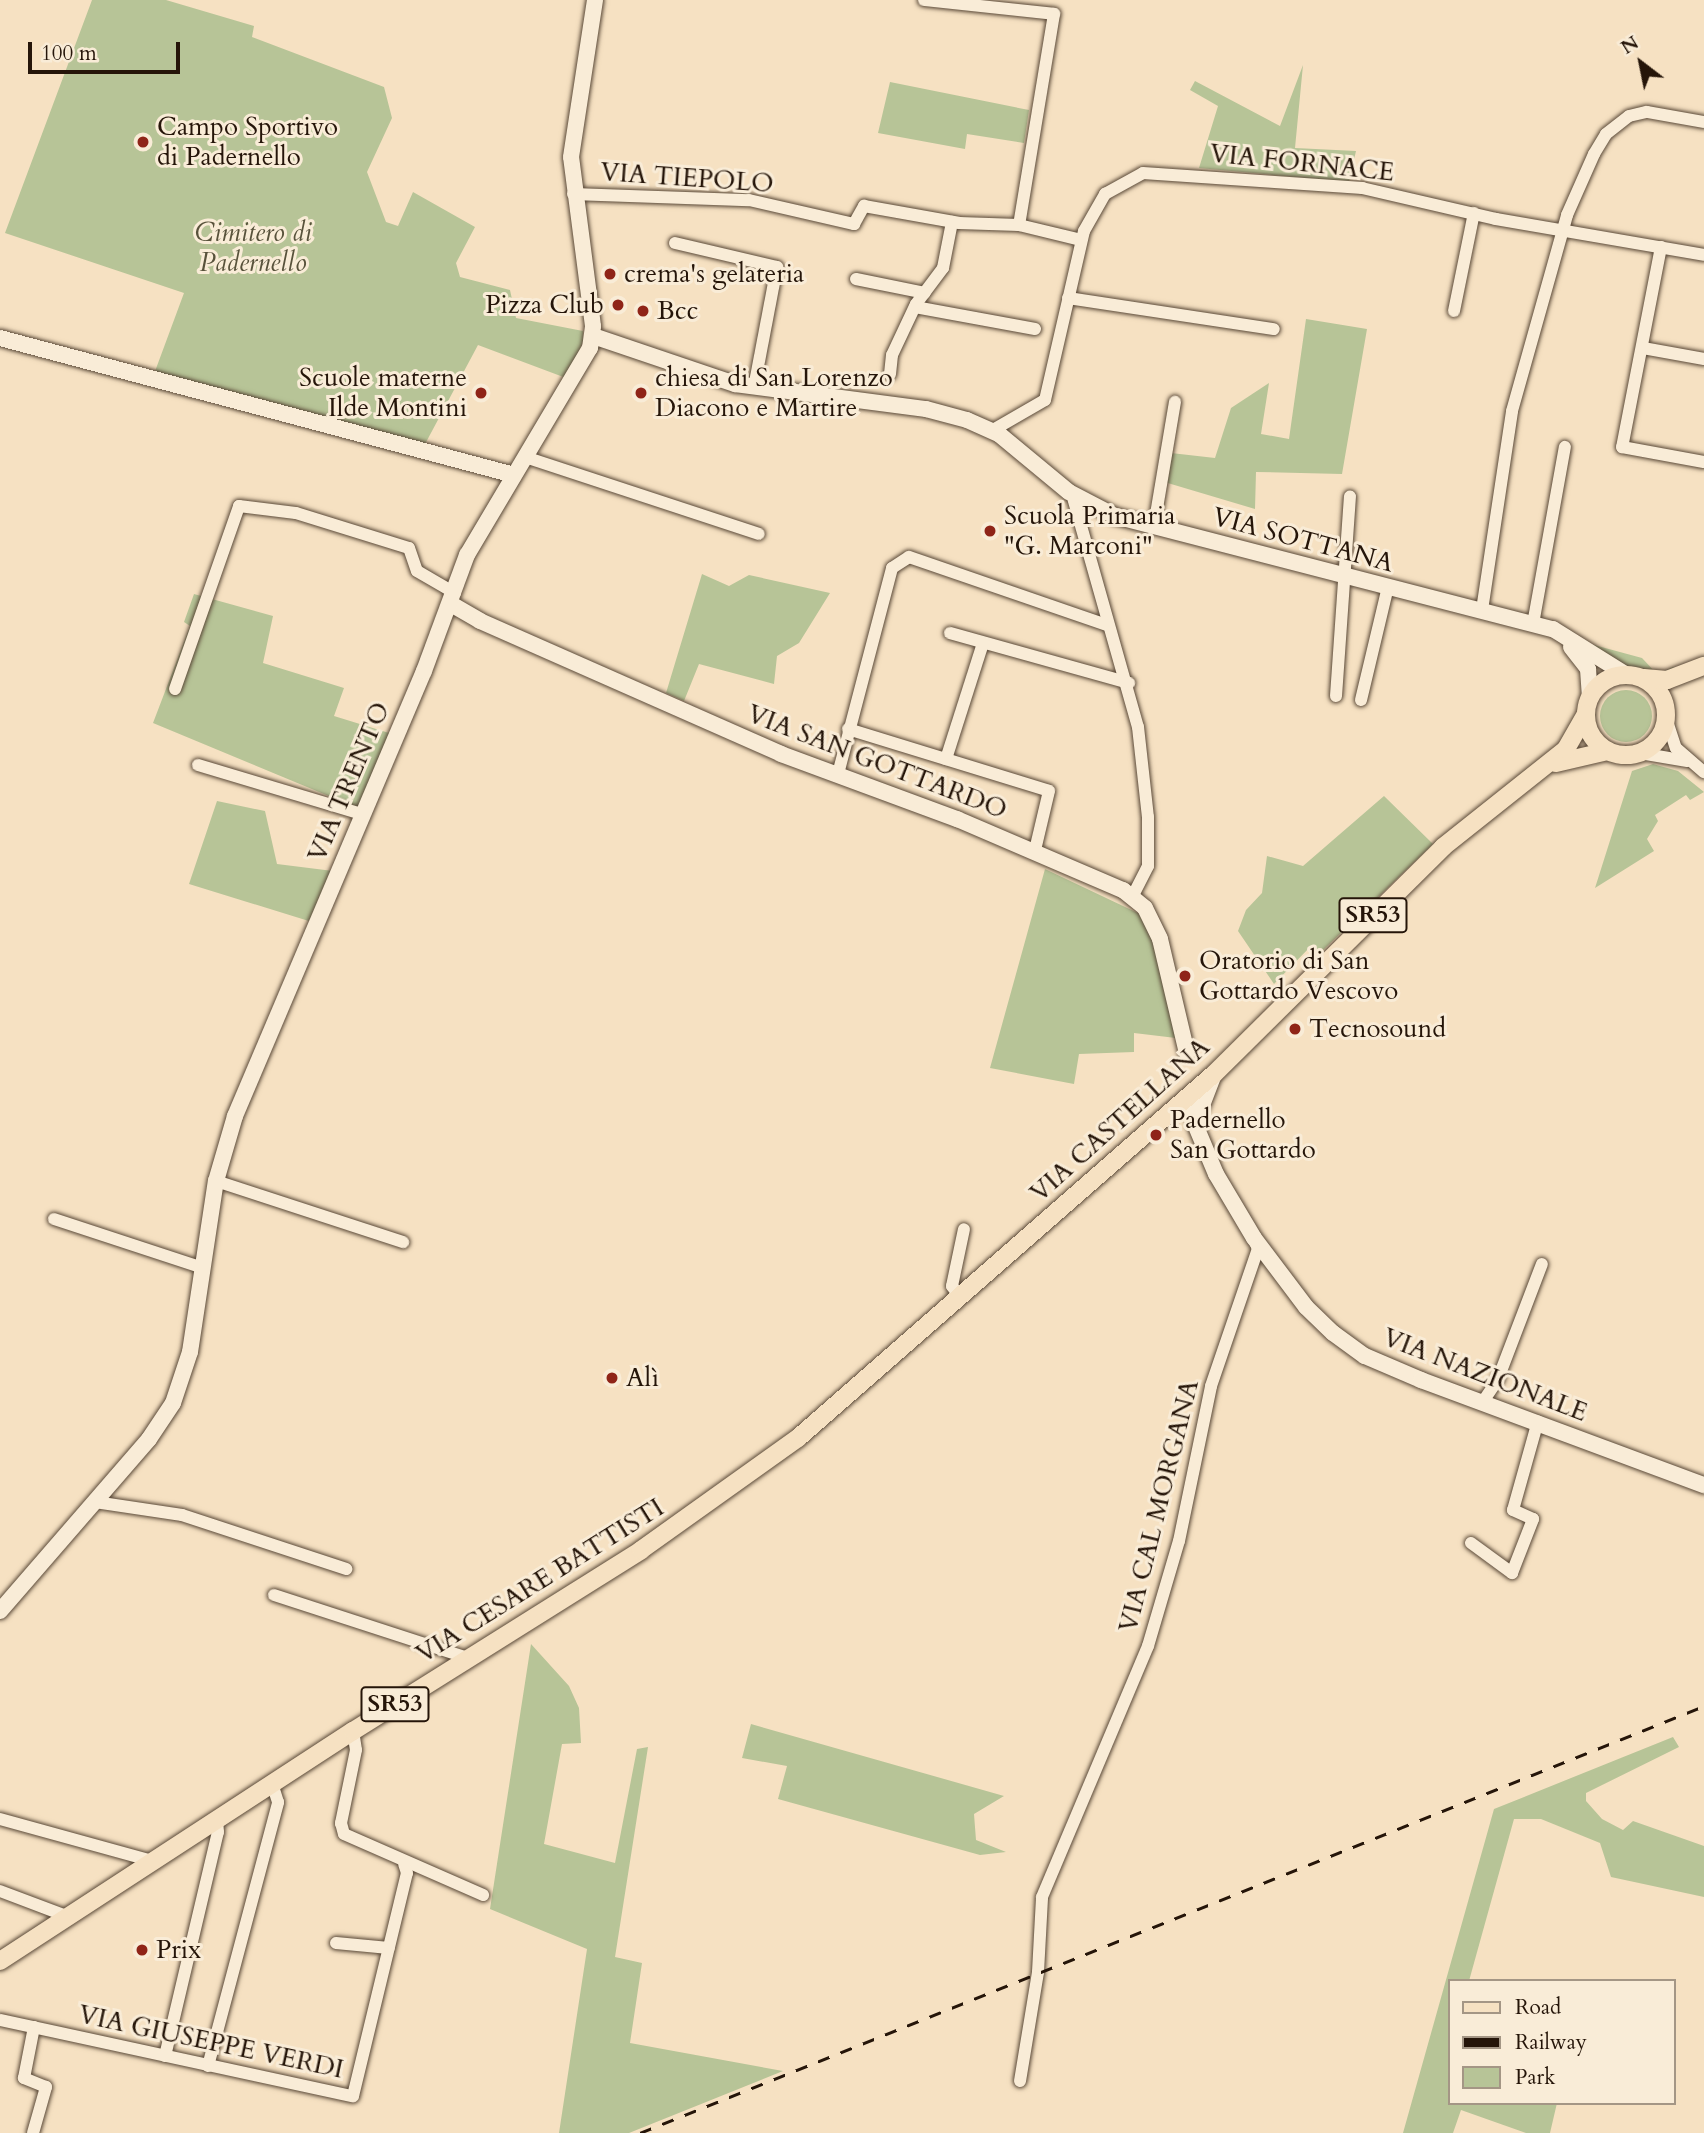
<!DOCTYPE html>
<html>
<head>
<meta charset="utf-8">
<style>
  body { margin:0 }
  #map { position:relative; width:1704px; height:2133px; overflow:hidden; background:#f6e1c2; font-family:Cardo,serif }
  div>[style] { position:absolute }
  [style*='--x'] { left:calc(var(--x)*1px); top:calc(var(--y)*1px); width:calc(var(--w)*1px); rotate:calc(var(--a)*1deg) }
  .green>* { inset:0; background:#b7c497 }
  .round { border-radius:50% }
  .roads { filter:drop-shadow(0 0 2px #594837) drop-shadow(0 0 2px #594837) }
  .street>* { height:12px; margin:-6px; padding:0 6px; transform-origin:6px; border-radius:6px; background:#f9ecd7 }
  .secondary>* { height:16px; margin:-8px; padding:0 8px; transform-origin:8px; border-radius:8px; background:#f9ecd7 }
  .primary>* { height:18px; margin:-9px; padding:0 9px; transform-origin:9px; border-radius:9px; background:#f6e1c2 }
  .primary>.ring { margin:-9px; padding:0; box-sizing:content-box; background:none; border:18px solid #f6e1c2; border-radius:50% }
  .rail>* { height:2.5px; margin-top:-1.25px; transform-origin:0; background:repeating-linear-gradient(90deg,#251509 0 12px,transparent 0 24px) }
  .dots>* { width:19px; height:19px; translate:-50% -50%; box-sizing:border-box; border:4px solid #f9ecd7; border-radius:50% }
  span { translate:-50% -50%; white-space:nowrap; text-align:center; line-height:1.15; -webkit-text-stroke:6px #f9ecd7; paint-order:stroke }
  .shield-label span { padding:2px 5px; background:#f9ecd7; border:2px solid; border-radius:5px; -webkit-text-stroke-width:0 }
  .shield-label { font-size:24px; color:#251509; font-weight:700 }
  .poi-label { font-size:26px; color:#251509 }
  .left { translate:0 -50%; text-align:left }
  .right { translate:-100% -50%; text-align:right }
  .street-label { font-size:26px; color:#251509 }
  .park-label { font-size:26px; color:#58523b; font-style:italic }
  .legend { position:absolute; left:1448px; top:1979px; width:228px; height:126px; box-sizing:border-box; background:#f9ecd7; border:2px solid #a49685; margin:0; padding:9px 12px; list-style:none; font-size:21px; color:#251509 }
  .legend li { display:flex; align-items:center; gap:14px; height:35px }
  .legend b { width:35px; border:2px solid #a49685 }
  .north { position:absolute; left:1606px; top:28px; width:70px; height:70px; -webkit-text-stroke:5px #f9ecd7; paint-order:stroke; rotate:328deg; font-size:19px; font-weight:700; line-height:28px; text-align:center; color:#251509 }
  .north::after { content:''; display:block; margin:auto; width:24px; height:32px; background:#251509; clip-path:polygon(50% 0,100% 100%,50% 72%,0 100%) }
  .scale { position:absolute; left:28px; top:42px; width:152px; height:32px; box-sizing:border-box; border:4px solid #251509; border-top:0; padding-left:9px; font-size:21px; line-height:24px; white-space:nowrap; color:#251509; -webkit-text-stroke:5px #f9ecd7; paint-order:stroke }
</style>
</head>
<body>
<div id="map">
  <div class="green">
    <div style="clip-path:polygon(92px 0,166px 0,254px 26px,252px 37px,384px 87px,392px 118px,367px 172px,386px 222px,398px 226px,413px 192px,475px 227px,456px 263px,460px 277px,510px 290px,516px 318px,583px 331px,583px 342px,566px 378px,478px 345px,424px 446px,154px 374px,184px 293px,5px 233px)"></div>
    <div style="clip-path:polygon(1303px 65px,1295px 148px,1356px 151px,1349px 182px,1199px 168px,1218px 106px,1190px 90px,1195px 81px,1280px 126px)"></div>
    <div style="clip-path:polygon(890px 82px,1029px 110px,1024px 143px,967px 134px,965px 149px,878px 133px)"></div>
    <div style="clip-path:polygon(1306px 319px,1367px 329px,1342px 474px,1256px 472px,1255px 509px,1161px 481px,1171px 453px,1215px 458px,1231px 408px,1269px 383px,1261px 434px,1289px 439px)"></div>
    <div style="clip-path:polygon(702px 574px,729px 586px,749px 575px,830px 593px,799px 643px,777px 656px,774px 684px,699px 664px,684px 701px,666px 693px)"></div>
    <div style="clip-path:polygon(194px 594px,273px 616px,263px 663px,344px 688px,334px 716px,389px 733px,360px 809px,153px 723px,190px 626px,184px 622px)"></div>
    <div style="clip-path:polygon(1583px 642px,1642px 658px,1657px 674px,1673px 667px,1678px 670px,1659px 675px,1617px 665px)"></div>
    <div class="round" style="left:1600px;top:690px;width:52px;height:52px"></div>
    <div style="clip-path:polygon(1653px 764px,1678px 771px,1704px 792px,1690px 800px,1686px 795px,1655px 815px,1658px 821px,1647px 839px,1654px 851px,1595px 888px,1632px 771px)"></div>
    <div style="clip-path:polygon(1384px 796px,1433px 844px,1320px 953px,1312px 945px,1274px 984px,1238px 931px,1246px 910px,1262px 893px,1267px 856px,1303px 866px)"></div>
    <div style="clip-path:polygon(217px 801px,265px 811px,277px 864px,333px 871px,312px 922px,189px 884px)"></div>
    <div style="clip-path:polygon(1045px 869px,1142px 915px,1158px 956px,1176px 1038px,1134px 1033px,1134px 1052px,1079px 1054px,1074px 1084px,990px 1068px)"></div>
    <div style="clip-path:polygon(531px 1644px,569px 1686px,579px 1708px,581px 1743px,562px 1744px,544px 1844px,615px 1863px,637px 1749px,648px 1747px,615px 1957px,642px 1963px,630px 2043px,783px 2071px,629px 2133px,559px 2133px,587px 1949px,490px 1909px)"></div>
    <div style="clip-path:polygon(751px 1724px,1004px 1796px,974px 1814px,976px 1840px,1006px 1852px,980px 1855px,778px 1799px,787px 1766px,742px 1758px)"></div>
    <div style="clip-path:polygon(1673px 1737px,1679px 1747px,1586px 1793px,1586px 1801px,1602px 1819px,1623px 1830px,1633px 1821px,1704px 1846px,1704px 1897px,1611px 1877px,1600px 1843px,1541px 1819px,1514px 1819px,1469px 1981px,1450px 1981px,1450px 2103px,1557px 2103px,1550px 2133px,1526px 2133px,1461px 2110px,1453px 2133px,1403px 2133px,1494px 1809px)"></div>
  </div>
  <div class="roads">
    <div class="street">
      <div style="--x:924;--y:0;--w:131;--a:6.1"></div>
      <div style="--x:1054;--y:14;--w:214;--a:99.4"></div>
      <div style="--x:573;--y:194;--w:176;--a:2"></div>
      <div style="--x:749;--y:200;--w:108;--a:12.9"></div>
      <div style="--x:854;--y:224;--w:21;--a:-61"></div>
      <div style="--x:864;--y:206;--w:97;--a:10.1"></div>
      <div style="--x:959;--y:223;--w:60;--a:1.9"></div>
      <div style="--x:1019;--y:225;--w:64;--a:13.6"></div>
      <div style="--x:675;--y:243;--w:105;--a:13.2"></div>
      <div style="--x:777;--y:267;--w:123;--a:100.8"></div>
      <div style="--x:1661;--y:247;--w:204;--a:101"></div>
      <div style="--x:1622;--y:447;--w:83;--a:10.4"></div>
      <div style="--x:856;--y:279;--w:70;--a:11.5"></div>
      <div style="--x:1068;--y:298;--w:208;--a:8.6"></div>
      <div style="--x:915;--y:307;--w:122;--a:10.4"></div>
      <div style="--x:1454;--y:311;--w:100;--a:-78.5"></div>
      <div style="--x:1643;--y:348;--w:62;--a:10.2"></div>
      <div style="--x:890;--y:374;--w:19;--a:-84"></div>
      <div style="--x:892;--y:355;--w:56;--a:-64.8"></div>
      <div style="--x:916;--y:304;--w:45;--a:-53.1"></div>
      <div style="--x:943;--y:268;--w:47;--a:-78.9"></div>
      <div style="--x:993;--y:430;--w:60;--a:-30"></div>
      <div style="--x:1045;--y:400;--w:173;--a:-77"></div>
      <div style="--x:1084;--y:231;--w:43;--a:-60.4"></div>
      <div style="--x:1105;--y:194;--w:43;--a:-28.9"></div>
      <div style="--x:1143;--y:173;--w:220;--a:3.9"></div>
      <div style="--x:1362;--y:188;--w:138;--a:13"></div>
      <div style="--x:1496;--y:219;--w:211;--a:9.8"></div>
      <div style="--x:525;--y:457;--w:246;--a:18.2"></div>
      <div style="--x:1072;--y:494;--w:242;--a:74.2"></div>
      <div style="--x:1138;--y:727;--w:91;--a:83.7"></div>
      <div style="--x:1148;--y:817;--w:49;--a:90"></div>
      <div style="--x:1148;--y:866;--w:36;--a:117"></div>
      <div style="--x:1154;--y:526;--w:126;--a:-80.4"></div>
      <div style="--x:1482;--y:610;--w:201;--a:-81.4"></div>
      <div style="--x:1512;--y:411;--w:204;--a:-74.3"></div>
      <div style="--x:1567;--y:215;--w:67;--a:-66.1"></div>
      <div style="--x:1594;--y:154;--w:23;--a:-59"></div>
      <div style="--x:1606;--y:134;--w:29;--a:-38"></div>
      <div style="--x:1629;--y:116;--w:18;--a:-13"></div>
      <div style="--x:1647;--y:112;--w:58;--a:10"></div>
      <div style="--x:1533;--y:624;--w:180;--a:-79.8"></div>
      <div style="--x:950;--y:633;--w:186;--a:15.6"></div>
      <div style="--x:175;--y:689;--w:194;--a:-70.7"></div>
      <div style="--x:239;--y:506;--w:57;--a:7"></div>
      <div style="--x:296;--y:513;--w:118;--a:17.2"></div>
      <div style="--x:409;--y:548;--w:24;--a:71"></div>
      <div style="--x:417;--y:571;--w:44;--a:30.1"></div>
      <div style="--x:1336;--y:696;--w:200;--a:-86"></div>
      <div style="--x:1361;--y:700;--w:116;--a:-76.6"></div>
      <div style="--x:1667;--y:721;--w:28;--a:72"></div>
      <div style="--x:1676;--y:748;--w:37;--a:41"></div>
      <div style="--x:848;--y:729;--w:210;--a:17.1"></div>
      <div style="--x:1049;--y:791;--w:61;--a:103.3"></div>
      <div style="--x:1640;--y:753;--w:48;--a:9.7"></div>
      <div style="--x:946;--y:759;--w:122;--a:-72.3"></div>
      <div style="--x:198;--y:765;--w:170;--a:16.7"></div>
      <div style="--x:838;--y:774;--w:213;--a:-75.3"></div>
      <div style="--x:892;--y:568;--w:20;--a:-33"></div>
      <div style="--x:909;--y:557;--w:208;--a:19"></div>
      <div style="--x:216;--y:1181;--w:197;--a:18.1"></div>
      <div style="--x:54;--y:1219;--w:157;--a:18.2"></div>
      <div style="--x:961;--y:1298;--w:15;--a:-127"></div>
      <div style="--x:952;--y:1286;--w:58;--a:-78.1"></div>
      <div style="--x:1484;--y:1400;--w:25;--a:-56"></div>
      <div style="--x:1498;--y:1379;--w:123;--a:-69.1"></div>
      <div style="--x:95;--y:1502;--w:88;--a:8.5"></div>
      <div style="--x:182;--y:1515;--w:173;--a:18.2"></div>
      <div style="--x:1471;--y:1543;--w:51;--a:36.2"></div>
      <div style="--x:1512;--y:1573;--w:58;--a:-68.7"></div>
      <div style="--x:1533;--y:1519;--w:22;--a:-156"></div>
      <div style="--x:1513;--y:1510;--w:92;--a:-74.3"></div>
      <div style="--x:274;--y:1595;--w:204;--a:18"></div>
      <div style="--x:353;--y:1731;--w:19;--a:81"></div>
      <div style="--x:356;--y:1750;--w:75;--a:101.6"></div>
      <div style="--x:341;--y:1823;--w:11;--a:75"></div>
      <div style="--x:344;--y:1834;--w:152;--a:23.7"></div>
      <div style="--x:0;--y:1819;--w:159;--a:15.4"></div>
      <div style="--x:0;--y:1891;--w:74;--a:20.6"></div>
      <div style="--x:336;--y:1943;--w:53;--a:5.4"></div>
      <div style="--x:0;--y:2020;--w:361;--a:12.2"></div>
      <div style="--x:353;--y:2096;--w:229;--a:-76.4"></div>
      <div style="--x:407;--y:1873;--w:9;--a:-108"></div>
      <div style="--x:165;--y:2056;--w:230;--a:-76.7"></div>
      <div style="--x:218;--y:1832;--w:12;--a:-95"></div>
      <div style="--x:208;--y:2066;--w:273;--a:-75.1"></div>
      <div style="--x:278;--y:1802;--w:19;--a:-108"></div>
      <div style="--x:1020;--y:2081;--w:110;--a:-80.6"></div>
      <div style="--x:1038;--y:1972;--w:75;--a:-86.9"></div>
      <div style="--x:1042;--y:1897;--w:272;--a:-67.1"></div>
      <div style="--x:1148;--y:1646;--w:109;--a:-73.6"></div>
      <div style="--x:1179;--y:1541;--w:158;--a:-78.3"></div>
      <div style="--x:1211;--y:1386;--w:145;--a:-71.1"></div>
      <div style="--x:1258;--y:1249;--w:11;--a:-112"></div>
      <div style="--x:33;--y:2133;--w:48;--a:-74.2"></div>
      <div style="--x:46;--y:2087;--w:24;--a:-158"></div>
      <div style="--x:24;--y:2078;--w:52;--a:-78.9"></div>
    </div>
    <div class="secondary">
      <div style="--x:593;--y:336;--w:150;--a:18.7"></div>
      <div style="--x:735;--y:384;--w:193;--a:7.5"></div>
      <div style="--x:926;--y:409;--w:42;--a:15"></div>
      <div style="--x:967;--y:420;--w:36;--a:24"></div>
      <div style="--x:1000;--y:435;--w:89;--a:39.6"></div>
      <div style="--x:1069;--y:492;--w:52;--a:27.6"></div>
      <div style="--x:1115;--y:516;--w:452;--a:14.5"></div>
      <div style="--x:1553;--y:629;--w:85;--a:32"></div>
      <div style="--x:0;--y:338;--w:532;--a:14.92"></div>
      <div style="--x:451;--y:604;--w:34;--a:30"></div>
      <div style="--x:480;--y:621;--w:329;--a:23.8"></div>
      <div style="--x:781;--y:754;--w:188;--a:20.3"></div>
      <div style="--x:957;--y:819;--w:181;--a:23.2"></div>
      <div style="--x:1123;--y:890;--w:28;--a:39"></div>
      <div style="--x:1145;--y:908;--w:34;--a:64"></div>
      <div style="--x:1160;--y:939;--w:117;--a:76.7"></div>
      <div style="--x:1571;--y:647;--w:28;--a:52"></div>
      <div style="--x:1588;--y:669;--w:28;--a:86"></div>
      <div style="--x:1184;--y:1100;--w:13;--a:39"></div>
      <div style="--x:1194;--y:1108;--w:16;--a:86"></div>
      <div style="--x:1195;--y:1124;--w:54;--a:67.2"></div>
      <div style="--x:1216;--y:1174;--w:74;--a:59.3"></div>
      <div style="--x:1254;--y:1238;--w:86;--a:53"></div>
      <div style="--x:1306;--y:1307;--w:37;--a:44"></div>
      <div style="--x:1333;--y:1333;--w:39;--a:36"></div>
      <div style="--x:1365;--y:1356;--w:61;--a:23.2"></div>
      <div style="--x:1421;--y:1380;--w:302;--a:20.4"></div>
      <div style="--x:1196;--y:1121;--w:50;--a:-69"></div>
      <div style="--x:0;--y:1611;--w:228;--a:-49.1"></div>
      <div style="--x:149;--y:1439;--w:43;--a:-56.3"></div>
      <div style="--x:173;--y:1403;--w:54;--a:-71.6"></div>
      <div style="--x:190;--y:1352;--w:173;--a:-81.4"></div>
      <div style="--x:216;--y:1181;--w:68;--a:-73.7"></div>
      <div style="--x:235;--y:1116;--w:483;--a:-67"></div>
      <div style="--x:424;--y:671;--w:124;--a:-69.7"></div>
      <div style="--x:467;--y:555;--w:241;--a:-59.3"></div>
      <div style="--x:590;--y:348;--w:22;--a:-82"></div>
      <div style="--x:593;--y:326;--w:170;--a:-97.4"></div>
      <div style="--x:571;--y:157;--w:159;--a:-81.3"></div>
    </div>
    <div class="primary">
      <div class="ring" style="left:1586px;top:675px;width:62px;height:62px"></div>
      <div style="--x:1644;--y:678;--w:23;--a:5"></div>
      <div style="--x:1667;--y:680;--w:40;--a:-21"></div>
      <div style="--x:1556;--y:763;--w:53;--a:-13"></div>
      <div style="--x:0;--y:1961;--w:421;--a:-33.1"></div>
      <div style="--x:353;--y:1731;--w:340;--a:-32.1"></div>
      <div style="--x:641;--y:1550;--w:193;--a:-35.5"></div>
      <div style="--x:798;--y:1438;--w:553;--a:-41.19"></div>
      <div style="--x:1214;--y:1074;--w:322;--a:-44.7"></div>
      <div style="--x:1443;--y:847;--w:157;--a:-38.5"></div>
      <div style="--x:1566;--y:749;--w:40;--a:-60.3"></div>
    </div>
  </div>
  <div class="rail">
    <div style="--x:640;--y:2133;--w:1146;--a:-21.87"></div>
  </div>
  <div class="dots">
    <div style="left:143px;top:142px;background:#8f2418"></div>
    <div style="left:610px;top:274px;background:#8f2418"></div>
    <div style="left:618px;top:305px;background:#8f2418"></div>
    <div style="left:643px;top:311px;background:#8f2418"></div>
    <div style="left:481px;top:393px;background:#8f2418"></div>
    <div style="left:641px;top:393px;background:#8f2418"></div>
    <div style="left:990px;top:531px;background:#8f2418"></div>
    <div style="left:1185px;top:976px;background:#8f2418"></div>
    <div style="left:1295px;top:1029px;background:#8f2418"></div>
    <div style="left:1156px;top:1135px;background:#8f2418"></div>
    <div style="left:612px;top:1378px;background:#8f2418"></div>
    <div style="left:142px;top:1950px;background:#8f2418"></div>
  </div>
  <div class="shield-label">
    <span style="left:1373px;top:915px">SR53</span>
    <span style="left:395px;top:1704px">SR53</span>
  </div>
  <div class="poi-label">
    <span class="left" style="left:157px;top:142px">Campo Sportivo<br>di Padernello</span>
    <span class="left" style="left:624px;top:274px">crema's gelateria</span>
    <span class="right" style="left:604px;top:305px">Pizza Club</span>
    <span class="left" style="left:657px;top:311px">Bcc</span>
    <span class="right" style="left:467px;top:393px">Scuole materne<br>Ilde Montini</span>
    <span class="left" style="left:655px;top:393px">chiesa di San Lorenzo<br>Diacono e Martire</span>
    <span class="left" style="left:1004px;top:531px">Scuola Primaria<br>"G. Marconi"</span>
    <span class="left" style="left:1199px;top:976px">Oratorio di San<br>Gottardo Vescovo</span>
    <span class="left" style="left:1309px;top:1029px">Tecnosound</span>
    <span class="left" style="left:1170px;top:1135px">Padernello<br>San Gottardo</span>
    <span class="left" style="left:626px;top:1378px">Alì</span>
    <span class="left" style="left:156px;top:1950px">Prix</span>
  </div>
  <div class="street-label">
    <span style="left:1302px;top:163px;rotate:6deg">VIA FORNACE</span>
    <span style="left:687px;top:178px;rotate:4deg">VIA TIEPOLO</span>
    <span style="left:1303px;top:540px;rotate:15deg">VIA SOTTANA</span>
    <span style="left:877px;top:762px;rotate:21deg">VIA SAN GOTTARDO</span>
    <span style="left:349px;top:782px;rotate:-67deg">VIA TRENTO</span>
    <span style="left:1120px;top:1120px;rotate:-42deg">VIA CASTELLANA</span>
    <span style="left:1485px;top:1375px;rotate:21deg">VIA NAZIONALE</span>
    <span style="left:1159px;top:1506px;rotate:-76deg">VIA CAL MORGANA</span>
    <span style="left:540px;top:1581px;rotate:-32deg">VIA CESARE BATTISTI</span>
    <span style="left:211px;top:2042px;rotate:12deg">VIA GIUSEPPE VERDI</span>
  </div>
  <div class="park-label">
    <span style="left:253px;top:248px">Cimitero di<br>Padernello</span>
  </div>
  <ul class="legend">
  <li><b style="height:9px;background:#f6e1c2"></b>Road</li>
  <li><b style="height:9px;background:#251509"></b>Railway</li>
  <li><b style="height:19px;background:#b7c497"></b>Park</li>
  </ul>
  <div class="north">N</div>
  <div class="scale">100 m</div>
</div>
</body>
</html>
